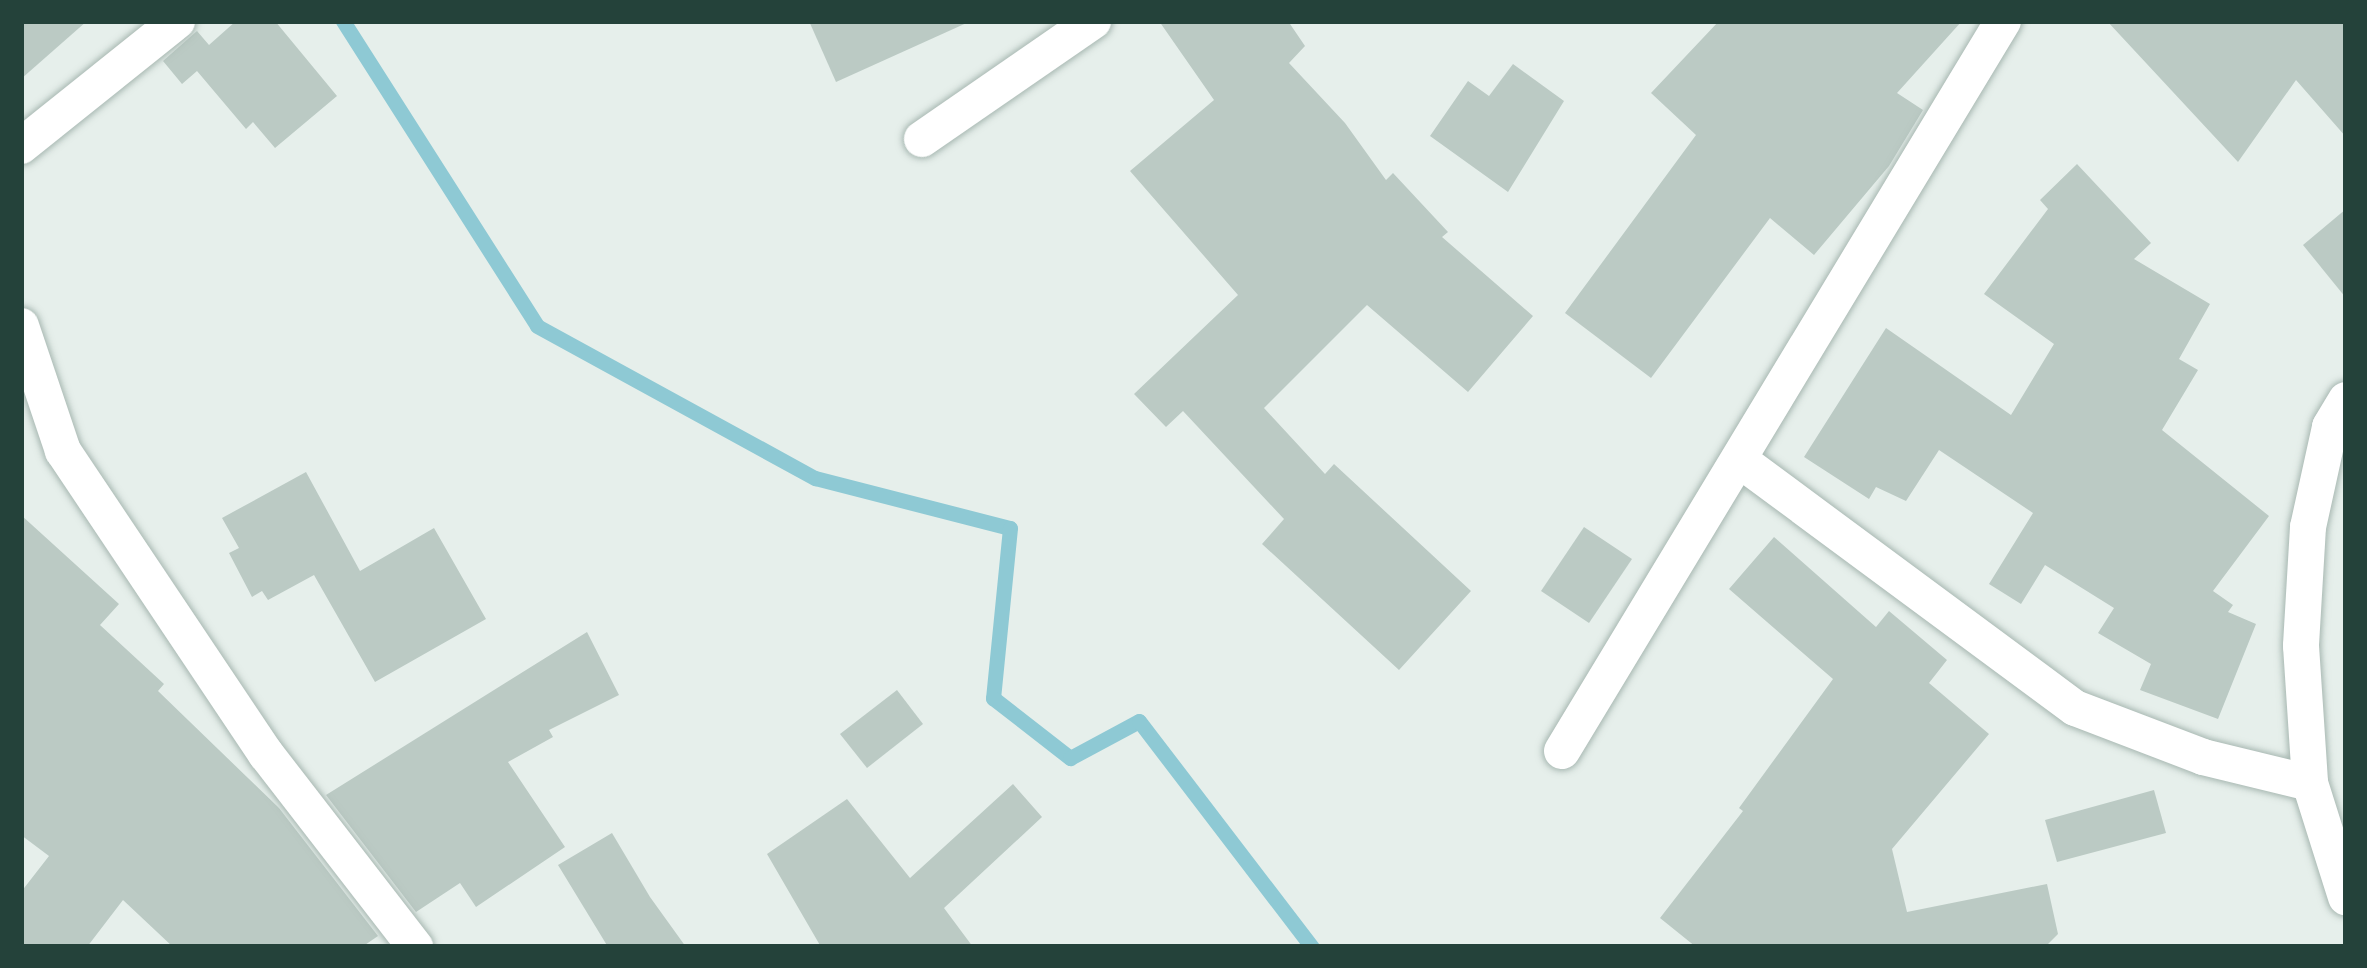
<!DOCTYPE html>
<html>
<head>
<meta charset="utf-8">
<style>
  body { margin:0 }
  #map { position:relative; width:2367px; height:968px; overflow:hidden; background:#e6efeb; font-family:"Fira Sans",sans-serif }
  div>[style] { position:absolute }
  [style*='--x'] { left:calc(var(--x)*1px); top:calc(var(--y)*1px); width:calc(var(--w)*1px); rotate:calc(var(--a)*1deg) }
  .stream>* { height:15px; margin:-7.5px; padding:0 7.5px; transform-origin:7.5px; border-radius:7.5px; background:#8ec9d4 }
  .building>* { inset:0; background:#bbcac4 }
  .roads { filter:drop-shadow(0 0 3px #a8b8b2) drop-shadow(0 0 3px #a8b8b2) }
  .minor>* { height:36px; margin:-18px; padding:0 18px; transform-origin:18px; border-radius:18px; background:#fff }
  span { translate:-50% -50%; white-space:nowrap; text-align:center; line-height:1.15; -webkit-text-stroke:10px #f7fbf9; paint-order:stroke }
  .frame { position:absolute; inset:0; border:24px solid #24423a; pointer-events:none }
</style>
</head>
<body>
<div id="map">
  <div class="stream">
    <div style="--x:343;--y:21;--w:361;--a:57.5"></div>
    <div style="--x:537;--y:326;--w:317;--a:28.7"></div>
    <div style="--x:815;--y:478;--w:201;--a:14.4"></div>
    <div style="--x:1010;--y:528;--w:171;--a:95.7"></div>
    <div style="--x:993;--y:698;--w:98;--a:37.9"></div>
    <div style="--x:1070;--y:758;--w:78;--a:-28.2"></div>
    <div style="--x:1139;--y:721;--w:285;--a:52.6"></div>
  </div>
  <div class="building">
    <div style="clip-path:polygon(21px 21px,87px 21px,21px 79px)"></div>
    <div style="clip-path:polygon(236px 21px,275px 21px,337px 96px,275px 148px,253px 122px,246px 129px,197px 71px,182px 84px,163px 61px,197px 31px,209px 45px)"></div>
    <div style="clip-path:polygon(809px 21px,971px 21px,836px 82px)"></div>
    <div style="clip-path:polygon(1159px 21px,1288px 21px,1305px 46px,1289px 63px,1345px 123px,1386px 180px,1393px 173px,1448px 232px,1442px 237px,1533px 316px,1468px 392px,1367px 305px,1264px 408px,1325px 474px,1334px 464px,1471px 591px,1399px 670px,1262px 544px,1284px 519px,1183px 411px,1166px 427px,1134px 394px,1238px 295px,1130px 171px,1214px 100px)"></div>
    <div style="clip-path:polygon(1719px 21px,1962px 21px,1897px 93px,1923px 110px,1889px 166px,1814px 255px,1770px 218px,1651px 378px,1565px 313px,1696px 135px,1651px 93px)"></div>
    <div style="clip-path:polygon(2107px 21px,2346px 21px,2346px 137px,2296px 80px,2238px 162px)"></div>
    <div style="clip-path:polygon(1513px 64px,1564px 101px,1508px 192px,1430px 136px,1468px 81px,1489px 96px)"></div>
    <div style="clip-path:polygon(2077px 164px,2151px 243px,2134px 259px,2210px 304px,2179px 359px,2198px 370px,2162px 430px,2269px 516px,2213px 591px,2233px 605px,2228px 612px,2256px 624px,2218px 719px,2140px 690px,2151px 664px,2098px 633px,2114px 608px,2045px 565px,2021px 604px,1989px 584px,2033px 513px,1939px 450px,1906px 501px,1876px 487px,1869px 499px,1804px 457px,1886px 328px,2011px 415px,2054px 344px,1984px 294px,2048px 209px,2040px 200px)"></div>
    <div style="clip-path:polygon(2346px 209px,2346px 298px,2303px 245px)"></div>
    <div style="clip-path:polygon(306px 472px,360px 571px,434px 528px,486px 619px,375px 682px,314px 575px,268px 600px,262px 591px,252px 597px,229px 553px,239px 548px,222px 518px)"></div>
    <div style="clip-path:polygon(21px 515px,119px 604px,100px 625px,164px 684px,158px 691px,279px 808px,378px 936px,362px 947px,173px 947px,123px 900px,87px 947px,21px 947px,21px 892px,49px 856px,21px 835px)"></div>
    <div style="clip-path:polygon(1584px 527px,1632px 559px,1589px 623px,1541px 591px)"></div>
    <div style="clip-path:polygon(1774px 537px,1876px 627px,1889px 611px,1947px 660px,1929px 683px,1989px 734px,1892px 849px,1907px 912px,2047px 884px,2058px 934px,2045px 947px,1696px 947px,1660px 918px,1743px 811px,1739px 808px,1833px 679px,1729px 589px)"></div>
    <div style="clip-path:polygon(587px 632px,619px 695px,549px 730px,553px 737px,508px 762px,565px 847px,476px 907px,460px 883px,416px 912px,326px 795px)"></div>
    <div style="clip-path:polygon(897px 690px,923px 724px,867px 768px,840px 734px)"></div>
    <div style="clip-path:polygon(1013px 784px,1042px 817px,944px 908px,973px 947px,821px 947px,767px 854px,847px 799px,910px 878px)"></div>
    <div style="clip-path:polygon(2154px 790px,2166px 833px,2057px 862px,2045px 820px)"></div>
    <div style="clip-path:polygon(612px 833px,650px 897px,686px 947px,608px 947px,558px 865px)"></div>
  </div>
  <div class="roads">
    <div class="minor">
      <div style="--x:922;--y:139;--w:208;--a:-34.6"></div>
      <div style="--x:21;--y:146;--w:200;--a:-38.7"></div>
      <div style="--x:21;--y:326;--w:132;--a:71.4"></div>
      <div style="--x:63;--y:451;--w:365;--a:56.2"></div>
      <div style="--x:266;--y:754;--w:244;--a:52.3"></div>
      <div style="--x:2346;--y:400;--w:31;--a:121"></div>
      <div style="--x:2330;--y:427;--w:102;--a:102.4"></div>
      <div style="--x:2308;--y:527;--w:119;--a:93.4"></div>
      <div style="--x:2301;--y:646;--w:137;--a:86.2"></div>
      <div style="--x:2310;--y:783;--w:120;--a:72.5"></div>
      <div style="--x:1741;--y:461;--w:415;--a:36.5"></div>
      <div style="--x:2075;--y:708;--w:137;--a:20.9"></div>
      <div style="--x:2203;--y:757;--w:110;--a:13.7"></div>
      <div style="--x:1562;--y:751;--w:853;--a:-58.86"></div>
    </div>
  </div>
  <div class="frame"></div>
</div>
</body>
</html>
